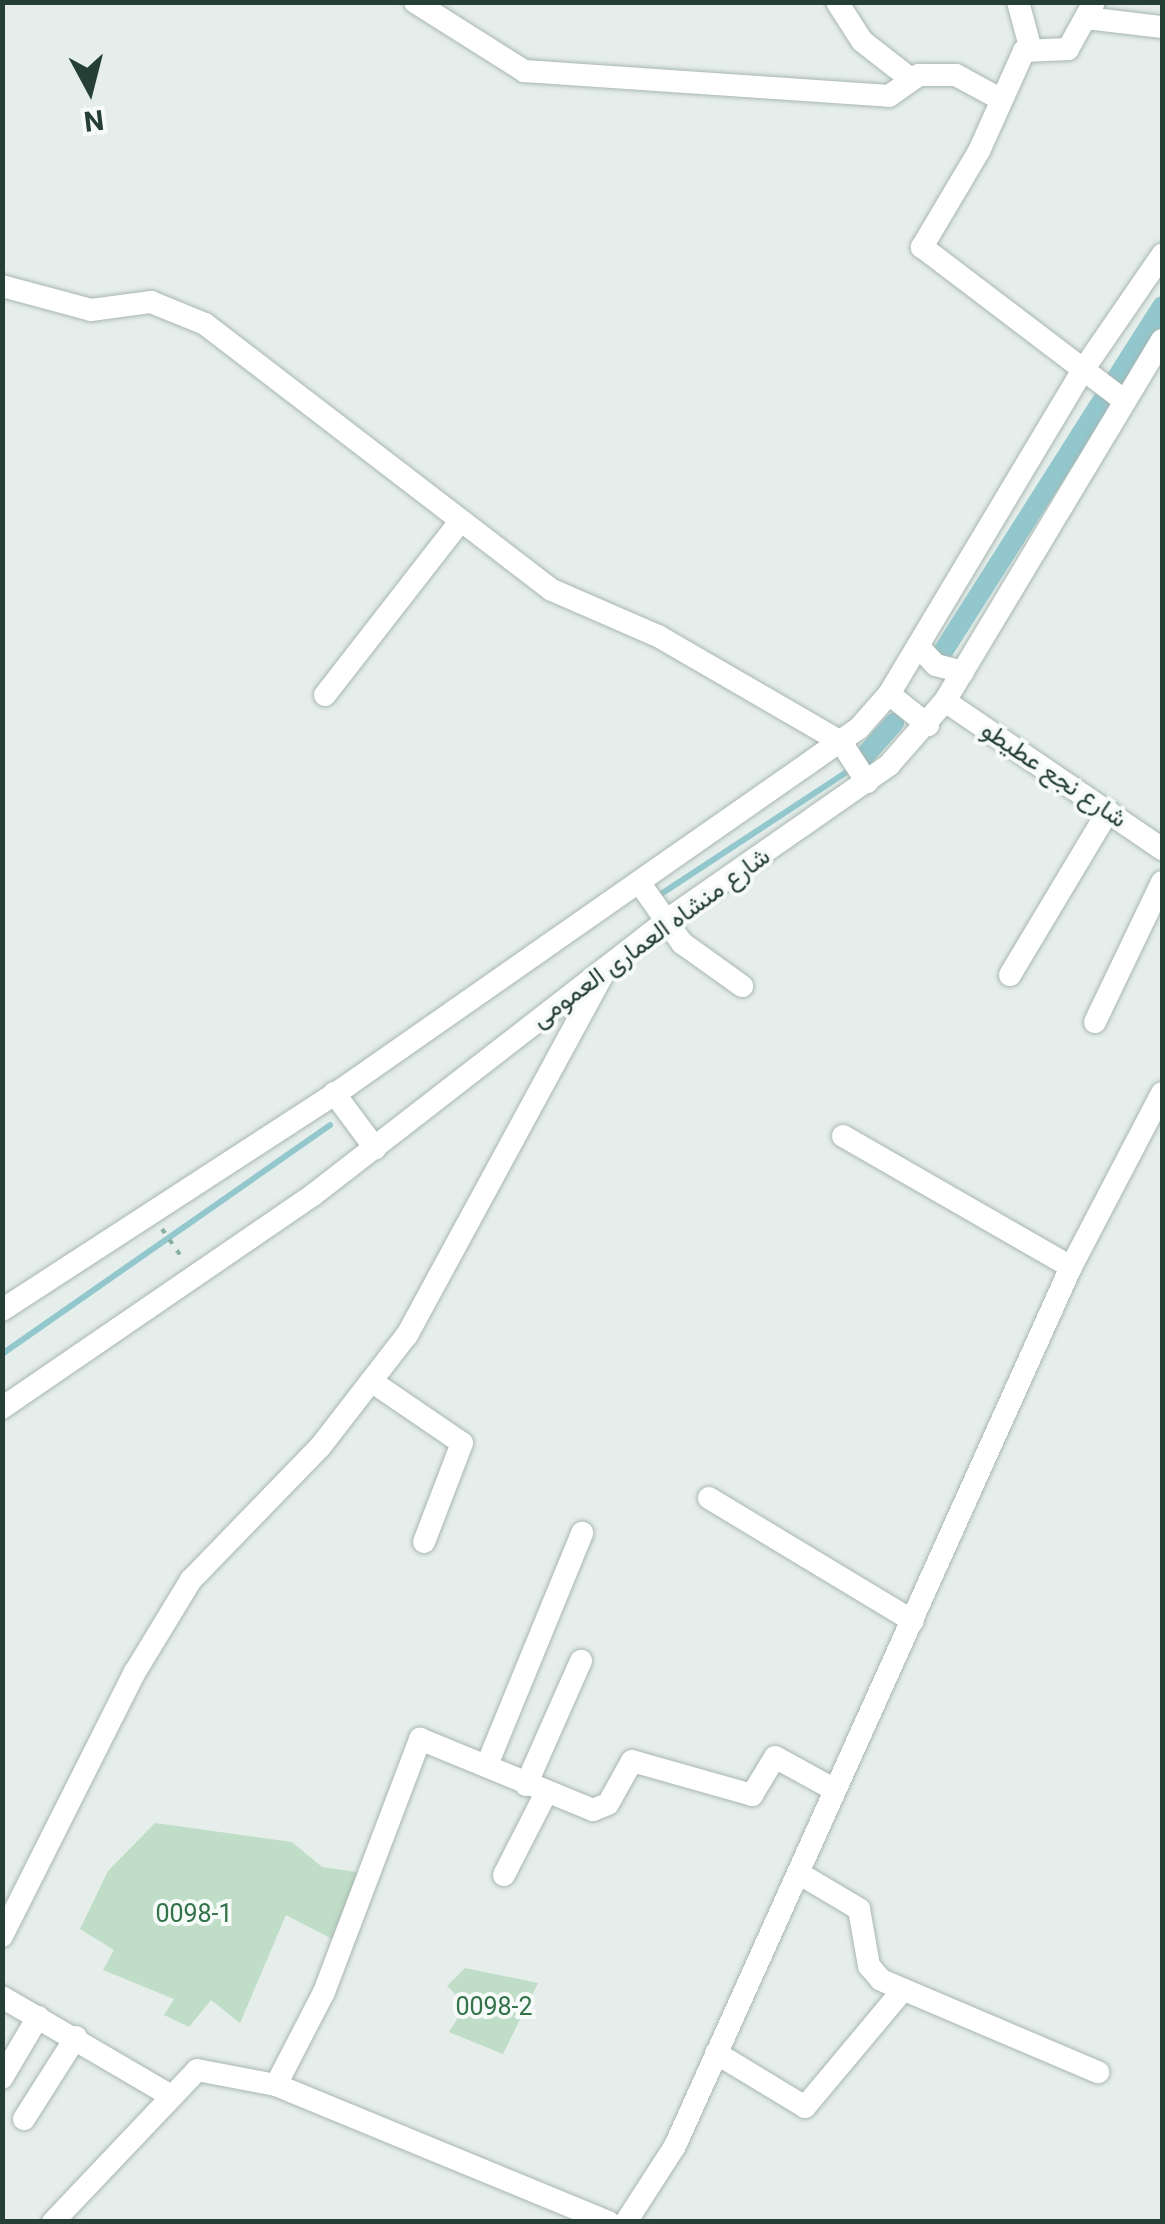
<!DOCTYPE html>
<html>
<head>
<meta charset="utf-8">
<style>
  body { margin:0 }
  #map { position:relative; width:1165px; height:2224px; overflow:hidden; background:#e5eeea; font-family:Roboto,Vazirmatn,sans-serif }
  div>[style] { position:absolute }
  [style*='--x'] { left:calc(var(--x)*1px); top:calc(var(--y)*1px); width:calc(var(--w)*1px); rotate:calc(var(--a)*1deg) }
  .green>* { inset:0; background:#c0ddc7 }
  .stream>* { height:6px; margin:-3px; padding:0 3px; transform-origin:3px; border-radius:3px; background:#92c7ce }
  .canal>* { height:20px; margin:-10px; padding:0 10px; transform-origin:10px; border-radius:10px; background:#92c7ce }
  .path>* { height:4px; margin-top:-2px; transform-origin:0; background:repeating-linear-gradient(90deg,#88afa1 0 5px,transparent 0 13px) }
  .roads { filter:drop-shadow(0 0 2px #a8b6b1) drop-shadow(0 0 2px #a8b6b1) }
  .minor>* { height:22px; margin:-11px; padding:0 11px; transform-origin:11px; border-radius:11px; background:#fff }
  span { translate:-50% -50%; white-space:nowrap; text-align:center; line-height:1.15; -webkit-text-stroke:8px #f6faf8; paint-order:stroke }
  .street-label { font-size:25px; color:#253f37 }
  .park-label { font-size:25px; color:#327349 }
  .frame { position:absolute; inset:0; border:5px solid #253f37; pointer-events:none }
  .north { position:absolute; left:40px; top:40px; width:100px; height:100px; -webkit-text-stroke:8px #f6faf8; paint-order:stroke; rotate:173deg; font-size:28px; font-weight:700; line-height:40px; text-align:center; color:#253f37 }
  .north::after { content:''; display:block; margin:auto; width:35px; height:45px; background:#253f37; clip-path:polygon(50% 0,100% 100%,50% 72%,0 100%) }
</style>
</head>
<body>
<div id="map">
  <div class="green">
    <div style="clip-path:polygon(155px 1823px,292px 1842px,322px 1867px,377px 1875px,353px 1950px,286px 1915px,240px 2023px,211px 2000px,189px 2027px,164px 2015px,174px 1999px,103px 1970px,114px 1950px,80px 1929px,108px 1871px)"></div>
    <div style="clip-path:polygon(465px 1968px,538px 1983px,503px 2054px,449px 2032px,466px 2005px,447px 1986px)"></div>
  </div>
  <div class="stream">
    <div style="--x:658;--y:896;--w:224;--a:-33.3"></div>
    <div style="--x:2;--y:1354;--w:400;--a:-34.9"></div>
  </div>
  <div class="canal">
    <div style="--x:944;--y:650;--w:407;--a:-57.6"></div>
    <div style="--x:861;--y:760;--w:50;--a:-48.3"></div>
  </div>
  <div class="path">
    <div style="--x:162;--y:1229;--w:35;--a:55"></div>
  </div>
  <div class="roads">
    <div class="minor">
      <div style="--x:415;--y:2;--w:129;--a:32.3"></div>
      <div style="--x:524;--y:71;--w:366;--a:3.9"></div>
      <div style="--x:889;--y:96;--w:37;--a:-35"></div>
      <div style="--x:919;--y:75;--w:37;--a:0"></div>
      <div style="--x:956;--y:75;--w:52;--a:28.5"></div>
      <div style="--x:837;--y:2;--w:46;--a:57.3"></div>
      <div style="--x:862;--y:41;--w:63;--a:38"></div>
      <div style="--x:1018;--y:2;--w:50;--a:74.8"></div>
      <div style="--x:1094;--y:2;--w:54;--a:119"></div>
      <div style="--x:1068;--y:49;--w:44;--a:177.4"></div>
      <div style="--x:1024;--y:51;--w:110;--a:114.2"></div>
      <div style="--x:979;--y:151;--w:112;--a:120.7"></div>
      <div style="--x:922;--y:247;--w:251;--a:37.2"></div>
      <div style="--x:1086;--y:18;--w:77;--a:6.8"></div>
      <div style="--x:2;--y:286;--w:92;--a:15.1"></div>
      <div style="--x:91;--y:310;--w:61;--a:-7.6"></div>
      <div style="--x:151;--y:302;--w:58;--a:22.2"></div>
      <div style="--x:205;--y:324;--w:437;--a:37.5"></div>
      <div style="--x:552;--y:590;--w:116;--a:23.5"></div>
      <div style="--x:658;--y:636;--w:211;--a:30.1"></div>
      <div style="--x:841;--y:742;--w:48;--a:57"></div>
      <div style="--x:918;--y:646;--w:26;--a:47"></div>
      <div style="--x:936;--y:665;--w:28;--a:15"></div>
      <div style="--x:889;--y:694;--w:50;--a:38.5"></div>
      <div style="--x:325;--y:695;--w:217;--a:-52.1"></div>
      <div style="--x:945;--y:701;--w:263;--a:34.3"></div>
      <div style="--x:639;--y:882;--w:75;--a:54.8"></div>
      <div style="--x:682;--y:943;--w:74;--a:35.6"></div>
      <div style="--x:1010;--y:975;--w:191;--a:-59.1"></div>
      <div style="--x:1095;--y:1022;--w:155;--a:-64.4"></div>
      <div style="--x:334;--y:1093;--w:69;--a:53.3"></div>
      <div style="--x:843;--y:1136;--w:263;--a:29.9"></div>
      <div style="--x:2;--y:1310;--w:413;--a:-33"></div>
      <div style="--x:348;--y:1085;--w:623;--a:-34.94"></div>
      <div style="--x:859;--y:728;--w:45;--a:-48.6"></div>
      <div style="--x:889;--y:694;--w:378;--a:-59.1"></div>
      <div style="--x:1083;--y:370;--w:140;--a:-55.5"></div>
      <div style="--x:371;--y:1381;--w:110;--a:34.3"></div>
      <div style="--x:462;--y:1443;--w:106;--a:111"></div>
      <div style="--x:2;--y:1408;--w:377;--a:-34.4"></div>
      <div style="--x:313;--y:1195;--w:448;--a:-37.8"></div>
      <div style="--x:667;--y:920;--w:271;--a:-34.9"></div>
      <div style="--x:889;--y:765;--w:85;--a:-48.8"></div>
      <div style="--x:945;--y:701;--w:421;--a:-59"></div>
      <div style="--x:709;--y:1498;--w:238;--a:31.1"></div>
      <div style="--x:487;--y:1765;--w:251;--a:-67.7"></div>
      <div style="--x:526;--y:1785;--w:136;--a:-66.1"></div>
      <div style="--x:800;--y:1874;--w:69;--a:30.7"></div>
      <div style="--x:859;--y:1909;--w:58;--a:80"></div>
      <div style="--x:869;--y:1966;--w:18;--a:49"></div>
      <div style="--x:881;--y:1980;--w:236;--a:23"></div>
      <div style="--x:504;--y:1875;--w:90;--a:-62.9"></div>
      <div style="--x:2;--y:1936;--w:296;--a:-63.3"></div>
      <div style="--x:135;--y:1672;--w:108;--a:-58.7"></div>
      <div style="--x:191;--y:1580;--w:185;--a:-45.9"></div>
      <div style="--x:320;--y:1447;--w:142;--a:-52.2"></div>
      <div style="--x:407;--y:1335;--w:411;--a:-61.5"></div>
      <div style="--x:2;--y:1997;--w:194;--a:30.3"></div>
      <div style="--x:716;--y:2053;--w:104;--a:31.2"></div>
      <div style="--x:805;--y:2107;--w:153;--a:-50.1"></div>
      <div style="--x:2;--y:2078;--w:71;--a:-59.5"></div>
      <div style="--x:276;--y:2085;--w:105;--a:-62.7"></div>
      <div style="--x:324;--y:1992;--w:271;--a:-69.2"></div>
      <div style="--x:420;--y:1739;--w:187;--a:22.3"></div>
      <div style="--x:593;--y:1810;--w:16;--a:-22"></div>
      <div style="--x:608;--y:1804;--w:49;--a:-60.8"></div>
      <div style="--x:632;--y:1761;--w:125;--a:15.8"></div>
      <div style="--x:752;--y:1795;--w:44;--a:-58.8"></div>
      <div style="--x:775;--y:1757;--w:68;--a:28.8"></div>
      <div style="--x:24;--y:2119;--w:97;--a:-57.6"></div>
      <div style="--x:53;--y:2222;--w:209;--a:-46.5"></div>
      <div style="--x:197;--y:2070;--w:80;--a:10.8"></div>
      <div style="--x:276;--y:2085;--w:360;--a:22.4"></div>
      <div style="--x:626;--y:2222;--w:90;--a:-57.2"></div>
      <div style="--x:675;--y:2146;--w:964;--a:-65.75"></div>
      <div style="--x:1071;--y:1267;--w:196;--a:-62.4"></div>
    </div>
  </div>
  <div class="street-label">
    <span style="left:1054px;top:775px;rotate:34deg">شارع نجع عطيطو</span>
    <span style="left:651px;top:938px;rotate:-36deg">شارع منشاه العمارى العمومى</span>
  </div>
  <div class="park-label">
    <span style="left:194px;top:1914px">0098-1</span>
    <span style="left:494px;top:2007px">0098-2</span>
  </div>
  <div class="frame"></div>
  <div class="north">N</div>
</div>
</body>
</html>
